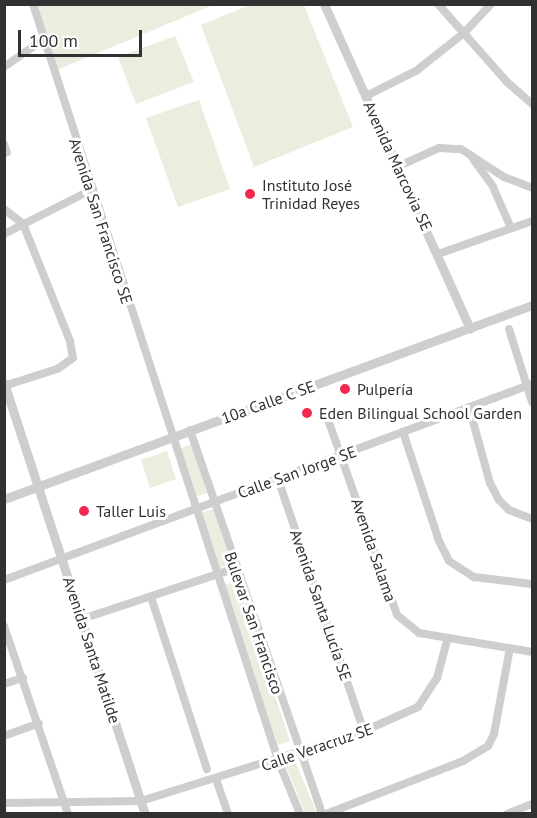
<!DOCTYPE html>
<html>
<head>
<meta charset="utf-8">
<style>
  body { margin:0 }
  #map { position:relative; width:537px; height:818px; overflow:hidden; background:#fff; font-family:"PT Sans",sans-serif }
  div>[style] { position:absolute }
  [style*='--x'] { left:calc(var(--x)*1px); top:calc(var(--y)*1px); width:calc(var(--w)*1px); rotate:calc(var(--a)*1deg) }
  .green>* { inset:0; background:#e9eede }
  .minor>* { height:8px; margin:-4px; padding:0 4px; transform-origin:4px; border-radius:4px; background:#cecece }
  .tertiary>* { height:9px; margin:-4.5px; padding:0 4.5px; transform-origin:4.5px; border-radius:4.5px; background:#cecece }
  .dots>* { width:16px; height:16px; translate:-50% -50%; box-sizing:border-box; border:3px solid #fff; border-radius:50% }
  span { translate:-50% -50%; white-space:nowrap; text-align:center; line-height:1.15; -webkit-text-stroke:6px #fff; paint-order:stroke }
  .street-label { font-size:16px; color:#313131 }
  .poi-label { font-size:16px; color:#313131 }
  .left { translate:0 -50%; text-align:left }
  .frame { position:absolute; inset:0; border:6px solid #313131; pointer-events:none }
  .scale { position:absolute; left:18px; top:30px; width:124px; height:27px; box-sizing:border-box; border:3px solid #313131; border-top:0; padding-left:8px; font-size:18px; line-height:21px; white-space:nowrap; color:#313131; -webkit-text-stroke:4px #fff; paint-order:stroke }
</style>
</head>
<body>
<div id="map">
  <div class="green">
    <div style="clip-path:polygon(37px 4px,213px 5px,57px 70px)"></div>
    <div style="clip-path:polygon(252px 4px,304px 5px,353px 127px,254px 167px,201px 25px)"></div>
    <div style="clip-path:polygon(175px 36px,194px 82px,136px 104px,118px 57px)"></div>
    <div style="clip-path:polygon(199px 100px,230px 189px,178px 207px,146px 118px)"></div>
    <div style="clip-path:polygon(192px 444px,207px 493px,197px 496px,181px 448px)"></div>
    <div style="clip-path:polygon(167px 451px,176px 479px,150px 488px,141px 460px)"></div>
    <div style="clip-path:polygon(213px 509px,231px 564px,219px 568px,201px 513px)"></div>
    <div style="clip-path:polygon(237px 581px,290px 741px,278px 745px,225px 585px)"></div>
    <div style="clip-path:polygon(296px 763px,317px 813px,305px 813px,286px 766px)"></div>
  </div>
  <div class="minor">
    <div style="--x:33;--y:4;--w:795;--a:72.04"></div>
    <div style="--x:278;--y:760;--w:58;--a:67.8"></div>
    <div style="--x:438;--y:4;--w:104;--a:48.5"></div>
    <div style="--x:507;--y:82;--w:33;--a:41"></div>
    <div style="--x:4;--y:67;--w:49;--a:-35"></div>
    <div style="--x:366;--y:96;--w:56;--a:-26.6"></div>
    <div style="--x:416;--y:71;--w:61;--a:-38.4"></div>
    <div style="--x:464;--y:33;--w:40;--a:-47"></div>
    <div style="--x:4;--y:144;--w:9;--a:72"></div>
    <div style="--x:473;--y:159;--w:34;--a:54"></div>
    <div style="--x:493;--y:187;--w:45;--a:66.3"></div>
    <div style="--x:399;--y:166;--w:44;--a:-24.2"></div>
    <div style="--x:439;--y:148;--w:22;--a:3"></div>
    <div style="--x:461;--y:149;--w:51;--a:33.1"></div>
    <div style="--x:504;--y:177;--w:30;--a:21"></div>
    <div style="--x:4;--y:209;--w:24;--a:38"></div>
    <div style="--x:23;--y:224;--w:126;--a:68.1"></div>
    <div style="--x:70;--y:341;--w:17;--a:80"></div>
    <div style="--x:73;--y:358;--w:19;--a:145"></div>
    <div style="--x:57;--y:369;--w:56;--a:162.2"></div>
    <div style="--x:4;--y:234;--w:97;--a:-26.8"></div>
    <div style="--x:438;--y:254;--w:100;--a:-19.3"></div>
    <div style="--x:509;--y:329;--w:77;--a:72.5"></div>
    <div style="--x:469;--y:407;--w:79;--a:74.6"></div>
    <div style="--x:490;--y:483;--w:19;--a:62"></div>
    <div style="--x:499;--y:500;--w:14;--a:45"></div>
    <div style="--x:509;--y:510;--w:25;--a:21"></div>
    <div style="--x:327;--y:417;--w:210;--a:70.5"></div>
    <div style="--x:397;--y:615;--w:28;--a:39"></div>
    <div style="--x:419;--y:633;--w:115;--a:9.5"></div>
    <div style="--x:190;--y:430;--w:406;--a:71"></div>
    <div style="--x:403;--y:432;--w:115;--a:71.7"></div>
    <div style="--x:439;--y:541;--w:22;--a:63"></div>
    <div style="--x:449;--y:561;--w:30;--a:33"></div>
    <div style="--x:474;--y:577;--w:58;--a:6.9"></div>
    <div style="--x:278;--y:479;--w:266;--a:71.2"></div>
    <div style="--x:4;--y:580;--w:563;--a:-20.37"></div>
    <div style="--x:151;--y:597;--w:181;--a:72"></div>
    <div style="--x:82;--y:619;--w:162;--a:-18.3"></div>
    <div style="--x:4;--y:626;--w:199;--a:71.2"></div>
    <div style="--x:4;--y:684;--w:20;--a:-18"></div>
    <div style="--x:4;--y:736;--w:37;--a:-20"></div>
    <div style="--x:216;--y:779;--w:37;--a:71"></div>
    <div style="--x:4;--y:803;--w:137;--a:-0.8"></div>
    <div style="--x:141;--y:801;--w:234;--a:-17.4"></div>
    <div style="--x:364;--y:731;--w:59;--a:-24"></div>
    <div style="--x:418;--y:707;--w:35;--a:-57"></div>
    <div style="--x:437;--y:678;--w:39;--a:-75"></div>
    <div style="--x:326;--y:814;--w:147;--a:-21.1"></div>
    <div style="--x:463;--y:761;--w:29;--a:-31"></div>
    <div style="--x:488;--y:746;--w:13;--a:-63"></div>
    <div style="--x:494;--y:734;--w:87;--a:-79.5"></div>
    <div style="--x:507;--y:814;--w:27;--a:-22"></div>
  </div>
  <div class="tertiary">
    <div style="--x:324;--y:4;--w:356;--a:65.8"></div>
    <div style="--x:4;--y:383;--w:453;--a:71.9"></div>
    <div style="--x:4;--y:499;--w:563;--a:-20.17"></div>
  </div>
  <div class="dots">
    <div style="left:250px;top:194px;background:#f2284f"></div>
    <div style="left:345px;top:389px;background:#f2284f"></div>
    <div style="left:307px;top:413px;background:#f2284f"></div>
    <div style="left:84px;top:511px;background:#f2284f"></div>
  </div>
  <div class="street-label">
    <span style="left:398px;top:166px;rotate:65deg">Avenida Marcovia SE</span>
    <span style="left:101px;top:221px;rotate:72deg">Avenida San Francisco SE</span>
    <span style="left:268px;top:402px;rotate:-20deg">10a Calle C SE</span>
    <span style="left:297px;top:472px;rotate:-20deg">Calle San Jorge SE</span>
    <span style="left:374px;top:550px;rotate:71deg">Avenida Salama</span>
    <span style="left:321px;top:605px;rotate:71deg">Avenida Santa Lucía SE</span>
    <span style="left:254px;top:623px;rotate:71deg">Bulevar San Francisco</span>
    <span style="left:92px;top:650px;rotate:72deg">Avenida Santa Matilde</span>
    <span style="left:317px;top:747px;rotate:-19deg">Calle Veracruz SE</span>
  </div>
  <div class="poi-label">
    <span class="left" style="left:262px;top:194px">Instituto José<br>Trinidad Reyes</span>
    <span class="left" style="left:357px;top:389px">Pulpería</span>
    <span class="left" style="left:319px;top:413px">Eden Bilingual School Garden</span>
    <span class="left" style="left:96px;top:511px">Taller Luis</span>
  </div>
  <div class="frame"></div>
  <div class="scale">100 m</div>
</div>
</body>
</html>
